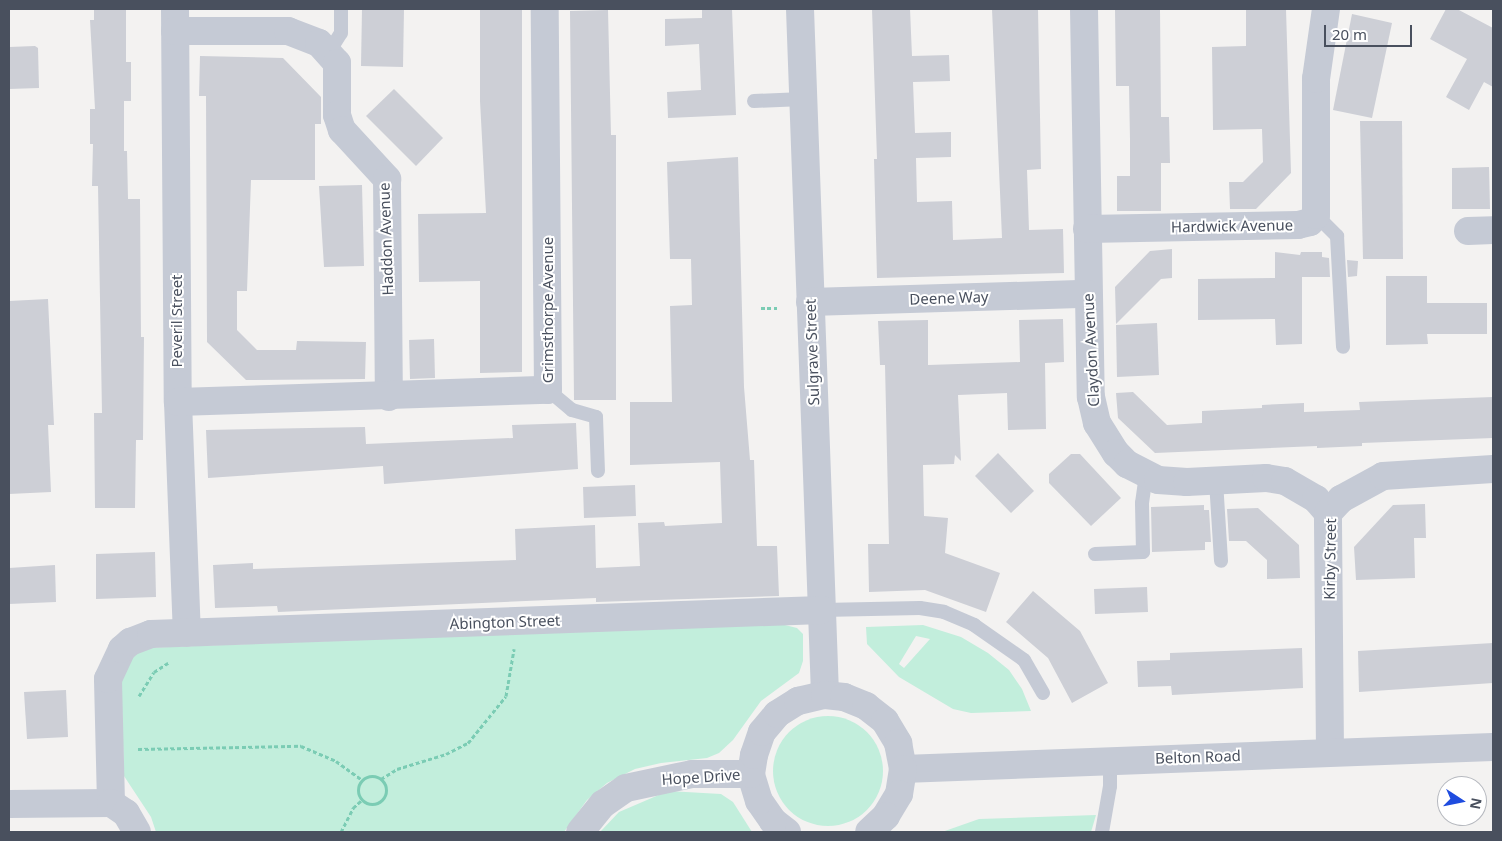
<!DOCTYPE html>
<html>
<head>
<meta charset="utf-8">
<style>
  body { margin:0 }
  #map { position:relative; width:1502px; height:841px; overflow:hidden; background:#f3f2f1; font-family:"Noto Sans",sans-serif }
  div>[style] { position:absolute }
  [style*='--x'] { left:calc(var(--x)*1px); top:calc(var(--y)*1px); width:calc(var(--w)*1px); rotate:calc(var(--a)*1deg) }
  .green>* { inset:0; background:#c2eedc }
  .round { border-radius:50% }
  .building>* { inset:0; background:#cdcfd6 }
  .path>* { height:3px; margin-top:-1.5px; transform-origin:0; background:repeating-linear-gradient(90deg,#7bccb4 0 4px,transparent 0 6.5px) }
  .path>.ring { margin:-1.5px; padding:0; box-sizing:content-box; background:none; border:3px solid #7bccb4; border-radius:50% }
  .lane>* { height:14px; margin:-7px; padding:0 7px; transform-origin:7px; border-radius:7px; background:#c5cad5 }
  .street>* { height:28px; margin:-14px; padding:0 14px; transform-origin:14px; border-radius:14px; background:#c5cad5 }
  span { translate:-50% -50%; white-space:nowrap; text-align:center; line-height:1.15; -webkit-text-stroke:4px #fff; paint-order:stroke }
  .street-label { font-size:15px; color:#49505e }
  .frame { position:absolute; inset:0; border:10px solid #49505e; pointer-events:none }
  .north { position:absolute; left:1437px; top:776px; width:50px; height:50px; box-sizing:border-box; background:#fff; border:1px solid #b6b9bf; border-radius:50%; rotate:101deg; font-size:14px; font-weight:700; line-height:20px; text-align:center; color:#49505e }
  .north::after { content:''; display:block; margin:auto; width:18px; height:22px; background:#1f4cdf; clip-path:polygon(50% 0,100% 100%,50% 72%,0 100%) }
  .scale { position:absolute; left:1324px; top:25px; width:88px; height:22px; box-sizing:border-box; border:2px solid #49505e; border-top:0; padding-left:6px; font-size:15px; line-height:18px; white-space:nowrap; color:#49505e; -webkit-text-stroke:4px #fff; paint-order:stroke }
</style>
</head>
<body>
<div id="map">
  <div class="green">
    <div style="clip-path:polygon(781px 624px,797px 628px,803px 634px,803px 661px,799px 673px,761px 701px,733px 740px,719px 753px,707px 758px,661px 763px,635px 769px,607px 783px,587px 800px,564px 832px,156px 832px,151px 817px,124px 776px,121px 676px,125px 665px,143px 648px)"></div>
    <div style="clip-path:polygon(evenodd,923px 625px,961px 637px,988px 653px,1009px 670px,1022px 689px,1031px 711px,971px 713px,953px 709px,899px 677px,867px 644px,866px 627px,923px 625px,916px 636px,930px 639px,904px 668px,899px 664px,916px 636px)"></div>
    <div class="round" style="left:773px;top:716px;width:110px;height:110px"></div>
    <div style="clip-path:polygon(668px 791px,721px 794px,733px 802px,752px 832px,600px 832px,619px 812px)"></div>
    <div style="clip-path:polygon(1096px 815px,1091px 832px,942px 832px,979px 819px)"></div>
  </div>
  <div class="building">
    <div style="clip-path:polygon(94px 9px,126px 9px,126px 62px,131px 62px,131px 101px,124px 101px,124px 151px,127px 151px,128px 199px,140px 199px,141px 337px,144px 337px,143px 440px,136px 440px,135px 508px,95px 508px,94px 413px,102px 413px,98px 186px,92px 186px,93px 144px,90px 144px,90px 109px,95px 109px,90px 20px,94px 20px)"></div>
    <div style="clip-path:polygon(362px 9px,404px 9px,403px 67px,361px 66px)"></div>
    <div style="clip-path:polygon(480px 9px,522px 9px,522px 372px,480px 373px,480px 281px,419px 282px,418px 214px,486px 213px,480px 101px)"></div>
    <div style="clip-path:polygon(702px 9px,732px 9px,736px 115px,668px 118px,667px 92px,701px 90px,699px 44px,665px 46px,665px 19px,702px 18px)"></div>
    <div style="clip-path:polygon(872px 9px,910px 9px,912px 56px,949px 55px,950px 81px,913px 82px,915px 133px,951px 132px,951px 157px,916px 158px,917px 202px,952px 201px,953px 240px,1002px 238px,992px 9px,1038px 9px,1041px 169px,1027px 170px,1029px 230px,1063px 229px,1064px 273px,877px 278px,874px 159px,877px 159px)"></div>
    <div style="clip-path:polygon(1115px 9px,1160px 9px,1161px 117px,1169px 117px,1170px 163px,1161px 163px,1161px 211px,1117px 211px,1117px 176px,1130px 176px,1130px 140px,1129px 86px,1116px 86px)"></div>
    <div style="clip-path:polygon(1246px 9px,1286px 9px,1291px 173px,1256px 209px,1230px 209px,1229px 182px,1243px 182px,1263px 162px,1262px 129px,1213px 130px,1212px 47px,1246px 46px)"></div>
    <div style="clip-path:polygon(1446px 9px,1457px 9px,1493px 28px,1493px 87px,1484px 82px,1469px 110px,1446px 97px,1467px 59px,1430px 39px)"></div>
    <div style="clip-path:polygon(608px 10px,611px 135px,616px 135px,616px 400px,574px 400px,570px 11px)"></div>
    <div style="clip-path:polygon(1352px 14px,1392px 23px,1372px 118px,1333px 110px)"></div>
    <div style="clip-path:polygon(35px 46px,38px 48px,39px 88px,9px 89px,9px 47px)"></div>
    <div style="clip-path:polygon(200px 56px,283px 58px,321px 97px,321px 124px,315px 124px,315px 180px,251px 180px,247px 291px,237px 291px,237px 330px,257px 350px,296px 350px,297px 341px,366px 342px,365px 379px,246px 380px,207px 342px,206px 96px,199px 96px)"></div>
    <div style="clip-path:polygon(394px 89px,443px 138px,416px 166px,366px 116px)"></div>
    <div style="clip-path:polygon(1360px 121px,1402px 121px,1403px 259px,1363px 259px)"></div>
    <div style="clip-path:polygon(738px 157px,744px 387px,750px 460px,754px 460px,757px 546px,777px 546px,779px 596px,596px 602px,596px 598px,278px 612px,277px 606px,215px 608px,213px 565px,253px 563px,253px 569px,516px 560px,515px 529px,595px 525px,596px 568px,640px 566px,638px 523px,664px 522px,665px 526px,722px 523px,720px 462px,630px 465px,630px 402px,672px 402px,670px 306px,692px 305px,691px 259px,670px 259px,667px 162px)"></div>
    <div style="clip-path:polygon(1489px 167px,1490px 209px,1452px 209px,1452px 168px)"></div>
    <div style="clip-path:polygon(362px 185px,364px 266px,324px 267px,319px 186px)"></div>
    <div style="clip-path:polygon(1172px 249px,1172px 278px,1161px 279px,1116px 324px,1115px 287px,1150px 251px)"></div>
    <div style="clip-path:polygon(1275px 252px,1300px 255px,1301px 252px,1322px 252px,1322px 257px,1329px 258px,1330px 277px,1302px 277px,1302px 344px,1276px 345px,1275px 319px,1198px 320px,1198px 279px,1275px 278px)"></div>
    <div style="clip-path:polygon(1347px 260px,1358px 261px,1357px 276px,1348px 277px)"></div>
    <div style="clip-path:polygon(1386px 276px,1427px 276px,1427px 303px,1487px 303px,1487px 334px,1427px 334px,1428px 344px,1386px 345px)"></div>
    <div style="clip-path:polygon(48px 299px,54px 425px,48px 425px,51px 492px,9px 494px,9px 301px)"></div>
    <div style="clip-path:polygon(1063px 319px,1064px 362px,1045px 363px,1046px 429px,1008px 430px,1007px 393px,958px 395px,961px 461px,955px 455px,954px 464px,923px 465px,924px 516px,948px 518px,945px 553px,1000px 573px,986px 612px,925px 590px,869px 592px,868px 544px,889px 544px,885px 365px,880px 365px,878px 321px,928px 320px,928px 365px,1020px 362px,1019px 320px)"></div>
    <div style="clip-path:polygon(1157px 323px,1159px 375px,1117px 377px,1116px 325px)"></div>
    <div style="clip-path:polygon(434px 339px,435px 378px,410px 379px,409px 340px)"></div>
    <div style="clip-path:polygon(1133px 392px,1167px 425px,1202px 423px,1202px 411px,1262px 408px,1262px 405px,1304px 403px,1304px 412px,1360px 410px,1359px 402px,1493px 397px,1493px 438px,1362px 443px,1362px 446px,1317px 448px,1317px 446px,1155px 453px,1118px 418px,1116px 393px)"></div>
    <div style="clip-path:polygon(576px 423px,578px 469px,384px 484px,383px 466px,208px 478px,206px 430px,365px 427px,366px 444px,513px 438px,512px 425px)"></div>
    <div style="clip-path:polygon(998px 453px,1034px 491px,1011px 513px,975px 476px)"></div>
    <div style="clip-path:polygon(1071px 454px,1080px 454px,1121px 498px,1091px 526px,1049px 483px,1049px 474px)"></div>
    <div style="clip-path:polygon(635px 485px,636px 516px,584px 518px,583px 487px)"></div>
    <div style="clip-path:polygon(1425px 504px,1426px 538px,1414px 538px,1415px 578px,1356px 580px,1354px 547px,1393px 505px)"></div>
    <div style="clip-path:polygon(1204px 505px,1204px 510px,1209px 510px,1211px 542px,1205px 542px,1205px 550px,1152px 552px,1151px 507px)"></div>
    <div style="clip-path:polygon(1258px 508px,1299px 545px,1300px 578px,1267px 579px,1267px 560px,1246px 541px,1229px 541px,1227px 509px)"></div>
    <div style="clip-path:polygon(155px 552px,156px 597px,96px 599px,96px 554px)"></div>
    <div style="clip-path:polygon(55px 565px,56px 602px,9px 604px,9px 568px)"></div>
    <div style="clip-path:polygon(1147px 587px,1148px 612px,1095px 614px,1094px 589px)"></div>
    <div style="clip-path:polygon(1033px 591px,1080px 631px,1108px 683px,1072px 703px,1048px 658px,1006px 622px)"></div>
    <div style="clip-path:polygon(1493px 643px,1493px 683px,1359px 692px,1358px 651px)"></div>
    <div style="clip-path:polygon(1302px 648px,1303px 688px,1172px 695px,1171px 686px,1138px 687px,1137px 661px,1170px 660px,1170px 653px)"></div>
    <div style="clip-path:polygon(66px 690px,68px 737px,27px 739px,24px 692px)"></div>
  </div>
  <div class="path">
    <div style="--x:761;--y:308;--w:16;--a:0"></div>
    <div style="--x:139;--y:696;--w:28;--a:-58"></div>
    <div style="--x:154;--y:672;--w:17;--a:-33"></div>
    <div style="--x:138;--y:749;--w:163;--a:-1.1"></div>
    <div style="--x:301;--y:746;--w:38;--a:23"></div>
    <div style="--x:336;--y:761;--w:32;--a:36"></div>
    <div class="ring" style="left:358px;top:776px;width:25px;height:25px"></div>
    <div style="--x:381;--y:779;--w:19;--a:-32"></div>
    <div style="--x:397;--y:769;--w:51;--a:-17"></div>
    <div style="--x:446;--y:754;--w:25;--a:-27"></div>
    <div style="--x:468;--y:743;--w:60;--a:-51"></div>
    <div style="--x:506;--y:696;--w:48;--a:-80.3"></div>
    <div style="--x:341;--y:832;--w:27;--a:-63"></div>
    <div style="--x:353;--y:808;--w:12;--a:-42"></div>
  </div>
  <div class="lane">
    <div style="--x:329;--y:52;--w:22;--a:-58"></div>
    <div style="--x:341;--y:33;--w:24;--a:-90"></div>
    <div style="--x:754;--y:101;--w:49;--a:-2.3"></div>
    <div style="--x:1316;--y:215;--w:30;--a:45"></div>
    <div style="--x:1337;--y:236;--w:111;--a:86.9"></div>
    <div style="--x:548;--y:390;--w:31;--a:40"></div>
    <div style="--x:572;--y:410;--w:25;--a:16"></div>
    <div style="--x:596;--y:417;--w:54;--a:87.9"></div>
    <div style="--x:1216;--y:481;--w:80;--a:86.4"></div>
    <div style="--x:1095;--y:554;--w:48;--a:-2.4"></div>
    <div style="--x:1143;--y:552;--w:49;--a:-91.2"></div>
    <div style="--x:1142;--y:503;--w:28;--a:-82"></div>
    <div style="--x:822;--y:610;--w:98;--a:-1.2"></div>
    <div style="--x:920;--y:608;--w:24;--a:9"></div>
    <div style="--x:944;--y:612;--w:33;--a:23"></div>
    <div style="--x:974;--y:625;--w:61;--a:35"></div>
    <div style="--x:1024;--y:660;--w:38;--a:60"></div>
    <div style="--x:1102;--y:832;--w:47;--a:-80.1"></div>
    <div style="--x:1110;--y:786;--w:26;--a:-90"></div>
  </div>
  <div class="street">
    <div style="--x:175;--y:9;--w:393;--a:89.6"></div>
    <div style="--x:178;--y:402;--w:231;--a:87.8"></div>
    <div style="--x:800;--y:9;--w:686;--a:87.91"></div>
    <div style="--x:1084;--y:9;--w:388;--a:89"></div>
    <div style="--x:1091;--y:397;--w:27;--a:77"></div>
    <div style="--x:1097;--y:423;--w:36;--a:58"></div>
    <div style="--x:1116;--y:453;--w:16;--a:45"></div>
    <div style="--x:1127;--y:464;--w:35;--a:27"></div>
    <div style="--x:1158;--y:480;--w:29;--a:4"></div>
    <div style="--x:1187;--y:482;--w:79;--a:-2.9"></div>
    <div style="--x:1266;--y:478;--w:19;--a:9"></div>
    <div style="--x:1285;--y:481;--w:36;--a:30"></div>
    <div style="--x:1316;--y:499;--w:18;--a:49"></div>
    <div style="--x:175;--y:31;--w:113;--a:0"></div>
    <div style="--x:288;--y:31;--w:33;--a:21"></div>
    <div style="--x:319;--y:43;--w:27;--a:48"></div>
    <div style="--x:337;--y:63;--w:52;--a:90"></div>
    <div style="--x:337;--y:115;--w:16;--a:72"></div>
    <div style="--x:342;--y:130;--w:67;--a:47.4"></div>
    <div style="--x:387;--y:179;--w:218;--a:89.5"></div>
    <div style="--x:1087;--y:229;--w:211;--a:-1.1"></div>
    <div style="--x:1298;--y:225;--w:12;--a:-14"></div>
    <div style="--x:1310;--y:222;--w:9;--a:-49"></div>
    <div style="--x:1316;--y:215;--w:136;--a:-90"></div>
    <div style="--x:1316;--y:79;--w:71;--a:-81.9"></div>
    <div style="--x:1468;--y:231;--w:25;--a:-2"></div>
    <div style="--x:810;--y:302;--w:277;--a:-1.7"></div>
    <div style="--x:178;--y:402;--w:370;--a:-1.9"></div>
    <div style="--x:548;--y:390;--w:381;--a:-90.5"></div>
    <div style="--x:1330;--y:752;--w:239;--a:-90.5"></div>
    <div style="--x:1328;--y:513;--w:19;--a:-47"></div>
    <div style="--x:1341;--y:499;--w:48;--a:-28.7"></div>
    <div style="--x:1383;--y:476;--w:110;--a:-3.6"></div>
    <div style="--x:903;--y:769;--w:590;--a:-2.14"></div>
    <div style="--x:111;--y:803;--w:124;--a:-91.4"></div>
    <div style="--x:108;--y:679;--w:33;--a:-65"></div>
    <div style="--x:122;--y:649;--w:11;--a:-41"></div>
    <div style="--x:130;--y:642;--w:22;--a:-21"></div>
    <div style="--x:151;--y:634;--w:671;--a:-2.05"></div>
    <div style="--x:9;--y:804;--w:102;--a:-0.6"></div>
    <div style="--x:111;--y:803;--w:18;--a:34"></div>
    <div style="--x:126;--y:813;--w:22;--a:60"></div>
    <div style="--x:580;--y:832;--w:36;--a:-51"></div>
    <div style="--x:603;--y:804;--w:28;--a:-35"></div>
    <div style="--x:626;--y:788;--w:67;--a:-12"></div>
    <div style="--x:692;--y:774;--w:59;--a:0"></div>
    <div style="--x:787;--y:832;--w:18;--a:-142"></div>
    <div style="--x:773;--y:821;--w:24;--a:-125"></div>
    <div style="--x:759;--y:801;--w:28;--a:-107"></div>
    <div style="--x:751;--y:774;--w:19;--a:-81"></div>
    <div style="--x:754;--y:755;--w:24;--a:-71"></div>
    <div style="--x:762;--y:732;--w:23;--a:-50"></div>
    <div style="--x:777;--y:714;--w:25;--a:-32"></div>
    <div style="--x:798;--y:701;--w:28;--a:-13"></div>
    <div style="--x:825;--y:695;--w:19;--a:6"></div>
    <div style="--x:844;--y:697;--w:24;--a:22"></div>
    <div style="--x:866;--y:706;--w:24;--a:38"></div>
    <div style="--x:885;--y:721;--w:26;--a:59"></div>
    <div style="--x:898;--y:743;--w:26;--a:79"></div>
    <div style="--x:903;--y:769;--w:25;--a:99"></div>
    <div style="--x:899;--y:794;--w:26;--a:121"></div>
    <div style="--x:886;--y:816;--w:23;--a:137"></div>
  </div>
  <div class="street-label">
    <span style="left:1232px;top:226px;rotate:-1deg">Hardwick Avenue</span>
    <span style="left:386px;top:239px;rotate:-92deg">Haddon Avenue</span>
    <span style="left:949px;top:298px;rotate:-2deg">Deene Way</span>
    <span style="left:548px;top:310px;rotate:-90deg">Grimsthorpe Avenue</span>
    <span style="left:177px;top:321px;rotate:-90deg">Peveril Street</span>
    <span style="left:1091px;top:350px;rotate:-93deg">Claydon Avenue</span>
    <span style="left:812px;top:352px;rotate:-92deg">Sulgrave Street</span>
    <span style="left:1330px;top:559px;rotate:-89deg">Kirby Street</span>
    <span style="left:505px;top:622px;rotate:-2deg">Abington Street</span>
    <span style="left:1198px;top:757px;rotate:-2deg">Belton Road</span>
    <span style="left:701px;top:777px;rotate:-4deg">Hope Drive</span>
  </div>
  <div class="frame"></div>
  <div class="north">N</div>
  <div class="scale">20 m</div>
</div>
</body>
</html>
